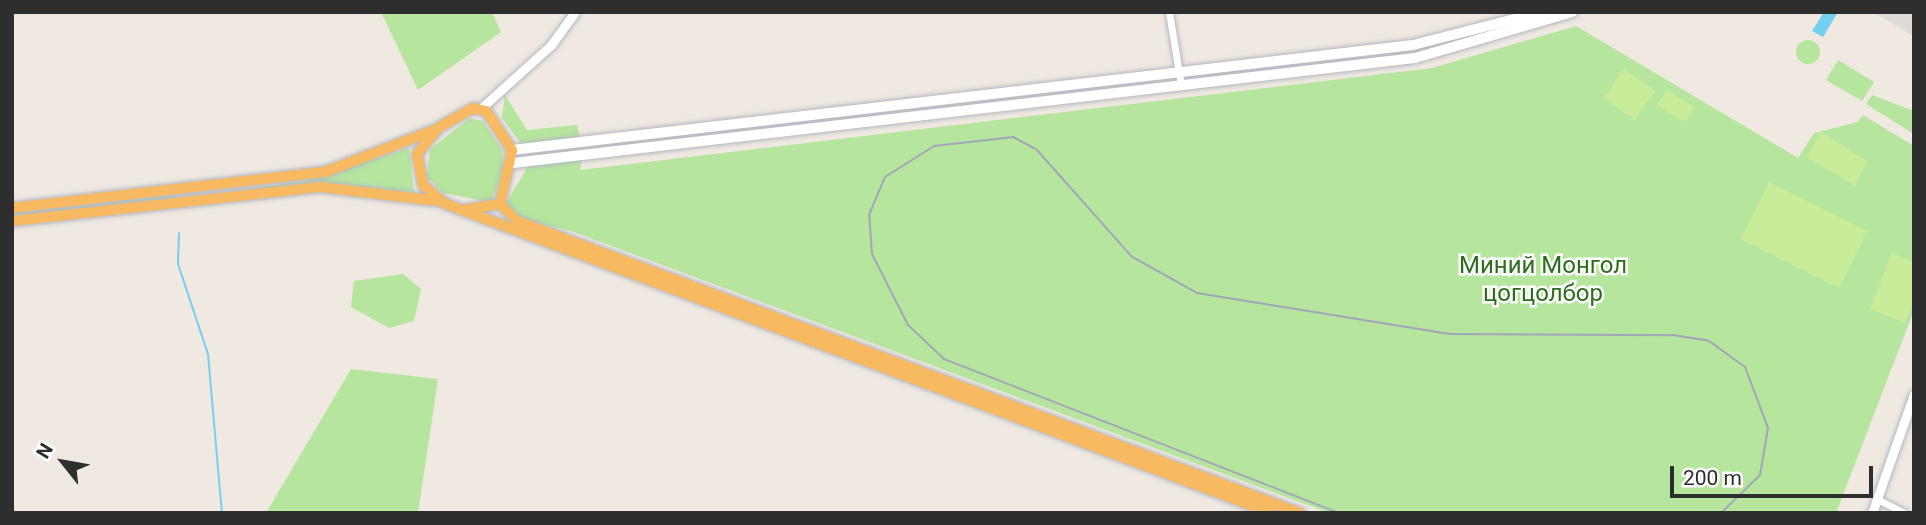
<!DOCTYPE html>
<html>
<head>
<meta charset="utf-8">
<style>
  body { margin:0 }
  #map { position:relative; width:1926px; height:525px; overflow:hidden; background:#efe9e1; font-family:Roboto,sans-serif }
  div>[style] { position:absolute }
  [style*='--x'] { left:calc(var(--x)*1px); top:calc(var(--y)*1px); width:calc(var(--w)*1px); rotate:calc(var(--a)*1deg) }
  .green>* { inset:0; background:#b6e59e }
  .round { border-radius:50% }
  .pitch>* { inset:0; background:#c9ec9a }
  .plaza>* { inset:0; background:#dfdcd8 }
  .water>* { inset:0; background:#75cff0 }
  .stream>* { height:2px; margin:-1px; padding:0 1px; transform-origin:1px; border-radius:1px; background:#75cff0 }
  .roads { filter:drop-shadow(0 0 2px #b4b7c1) drop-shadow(0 0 2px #b4b7c1) }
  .minor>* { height:7px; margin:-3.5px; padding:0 3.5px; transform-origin:3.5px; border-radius:3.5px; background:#fff }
  .tertiary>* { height:9px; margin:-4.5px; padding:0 4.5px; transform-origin:4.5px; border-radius:4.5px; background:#fff }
  .secondary>* { height:10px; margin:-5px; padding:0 5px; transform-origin:5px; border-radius:5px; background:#fff }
  .trunk>* { height:10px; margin:-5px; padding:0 5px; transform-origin:5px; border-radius:5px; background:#f8ba60 }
  .rail>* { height:2px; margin:-1px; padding:0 1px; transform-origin:1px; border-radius:1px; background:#a3a6b8 }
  span { translate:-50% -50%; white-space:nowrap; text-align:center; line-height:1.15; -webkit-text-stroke:5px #fff; paint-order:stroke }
  .park-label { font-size:24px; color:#2c6e1b }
  .frame { position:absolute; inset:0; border:14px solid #2e2e2e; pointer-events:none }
  .north { position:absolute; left:28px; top:427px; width:70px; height:70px; -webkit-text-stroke:5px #fff; paint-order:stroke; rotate:301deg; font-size:19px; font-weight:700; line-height:28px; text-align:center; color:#2e2e2e }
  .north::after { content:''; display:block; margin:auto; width:24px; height:32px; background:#2e2e2e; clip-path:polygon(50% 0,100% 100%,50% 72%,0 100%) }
  .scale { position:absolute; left:1670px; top:466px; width:203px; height:32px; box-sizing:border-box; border:4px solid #2e2e2e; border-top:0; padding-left:9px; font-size:21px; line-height:24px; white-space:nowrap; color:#2e2e2e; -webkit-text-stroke:5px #fff; paint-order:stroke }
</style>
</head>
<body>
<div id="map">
  <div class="green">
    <div style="clip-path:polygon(381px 12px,492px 12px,501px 32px,418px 90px)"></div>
    <div style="clip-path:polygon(1576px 26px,1798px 158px,1814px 133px,1858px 122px,1863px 115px,1914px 146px,1914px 310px,1836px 513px,1329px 513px,574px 232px,518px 218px,506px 203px,529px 165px,582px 158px,580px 170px,1432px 68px)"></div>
    <div class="round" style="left:1796px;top:40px;width:24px;height:24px"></div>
    <div style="clip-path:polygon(1838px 60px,1874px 82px,1862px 101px,1826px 80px)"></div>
    <div style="clip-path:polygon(505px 95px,527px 130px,577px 125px,580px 138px,522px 145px,502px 118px)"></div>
    <div style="clip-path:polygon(1872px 95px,1914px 111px,1914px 134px,1866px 104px)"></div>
    <div style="clip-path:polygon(470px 118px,483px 121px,503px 151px,502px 176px,491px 202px,443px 193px,427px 177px,430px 149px)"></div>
    <div style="clip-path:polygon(409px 148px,414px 192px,323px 184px,191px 197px,304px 181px)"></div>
    <div style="clip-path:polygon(175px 195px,176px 199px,12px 217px,12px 213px)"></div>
    <div style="clip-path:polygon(403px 274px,421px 289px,414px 321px,389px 328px,351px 307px,354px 281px)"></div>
    <div style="clip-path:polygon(351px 369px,438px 379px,418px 513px,266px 513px)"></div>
  </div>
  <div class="pitch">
    <div style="clip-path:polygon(1624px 69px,1655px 91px,1635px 120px,1604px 98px)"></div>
    <div style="clip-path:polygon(1667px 90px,1694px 107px,1685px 122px,1657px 105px)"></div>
    <div style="clip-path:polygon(1821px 132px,1867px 161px,1855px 186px,1807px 157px)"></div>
    <div style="clip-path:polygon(1769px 182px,1867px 231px,1839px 288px,1741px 239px)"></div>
    <div style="clip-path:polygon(1892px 253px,1914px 262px,1914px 301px,1905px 323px,1870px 309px)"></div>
  </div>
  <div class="plaza">
    <div style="clip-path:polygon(1874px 12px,1914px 12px,1914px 37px)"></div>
  </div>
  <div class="water">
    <div style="clip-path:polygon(1824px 12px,1838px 12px,1823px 37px,1812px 31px)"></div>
  </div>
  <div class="stream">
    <div style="--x:179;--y:233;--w:31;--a:92"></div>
    <div style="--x:178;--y:264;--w:95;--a:71.6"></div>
    <div style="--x:208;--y:354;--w:160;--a:85"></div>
  </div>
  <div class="roads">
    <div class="minor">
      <div style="--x:1169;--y:12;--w:74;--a:80.7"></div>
      <div style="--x:1877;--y:499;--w:30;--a:27"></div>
    </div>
    <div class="tertiary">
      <div style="--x:480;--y:109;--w:96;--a:-42"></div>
      <div style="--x:551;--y:45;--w:41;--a:-54"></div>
      <div style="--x:1872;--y:513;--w:126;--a:-70.6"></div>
    </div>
    <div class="secondary">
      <div style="--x:512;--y:150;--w:907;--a:-6.65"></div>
      <div style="--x:1413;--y:45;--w:133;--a:-14.3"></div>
      <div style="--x:513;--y:163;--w:908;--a:-6.64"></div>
      <div style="--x:1415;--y:58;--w:164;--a:-16.3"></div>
    </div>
    <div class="trunk">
      <div style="--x:500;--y:204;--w:55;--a:-77.5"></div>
      <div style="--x:512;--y:150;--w:47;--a:-123.7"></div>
      <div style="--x:486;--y:111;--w:13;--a:-167"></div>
      <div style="--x:473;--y:108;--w:40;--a:150.3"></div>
      <div style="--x:438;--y:128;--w:33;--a:129"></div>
      <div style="--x:417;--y:154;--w:32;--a:79"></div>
      <div style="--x:423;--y:185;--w:30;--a:40"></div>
      <div style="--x:446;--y:204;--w:882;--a:20.51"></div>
      <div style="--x:500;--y:204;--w:24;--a:45"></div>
      <div style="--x:517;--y:221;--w:836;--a:20.45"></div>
      <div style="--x:12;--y:208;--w:315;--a:-6.6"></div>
      <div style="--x:325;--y:172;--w:115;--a:-21"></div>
      <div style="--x:468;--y:209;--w:32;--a:-9"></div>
      <div style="--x:12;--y:221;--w:311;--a:-6.3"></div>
      <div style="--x:321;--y:187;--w:117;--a:6.9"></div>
    </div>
  </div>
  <div class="rail">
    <div style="--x:1339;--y:513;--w:424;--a:-158.7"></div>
    <div style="--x:944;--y:359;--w:50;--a:-136.6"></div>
    <div style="--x:908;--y:325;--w:80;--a:-116.9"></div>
    <div style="--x:872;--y:254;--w:39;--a:-94"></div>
    <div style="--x:869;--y:215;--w:41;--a:-67.2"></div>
    <div style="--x:885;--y:177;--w:58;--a:-32.3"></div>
    <div style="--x:934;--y:146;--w:80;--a:-6.5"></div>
    <div style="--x:1013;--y:137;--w:27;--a:28"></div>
    <div style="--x:1037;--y:150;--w:142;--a:48.4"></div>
    <div style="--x:1131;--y:256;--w:76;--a:29.3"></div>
    <div style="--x:1197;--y:293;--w:256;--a:9.2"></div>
    <div style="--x:1450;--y:334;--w:223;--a:0.3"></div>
    <div style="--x:1673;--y:335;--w:36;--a:9"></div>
    <div style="--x:1709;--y:341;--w:44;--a:35.8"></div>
    <div style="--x:1745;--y:367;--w:65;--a:69.3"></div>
    <div style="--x:1768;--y:428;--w:48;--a:99.7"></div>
    <div style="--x:1760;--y:475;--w:54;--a:135.7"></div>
  </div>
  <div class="park-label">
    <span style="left:1543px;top:280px">Миний Монгол<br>цогцолбор</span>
  </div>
  <div class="frame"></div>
  <div class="north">N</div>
  <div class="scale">200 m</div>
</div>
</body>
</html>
